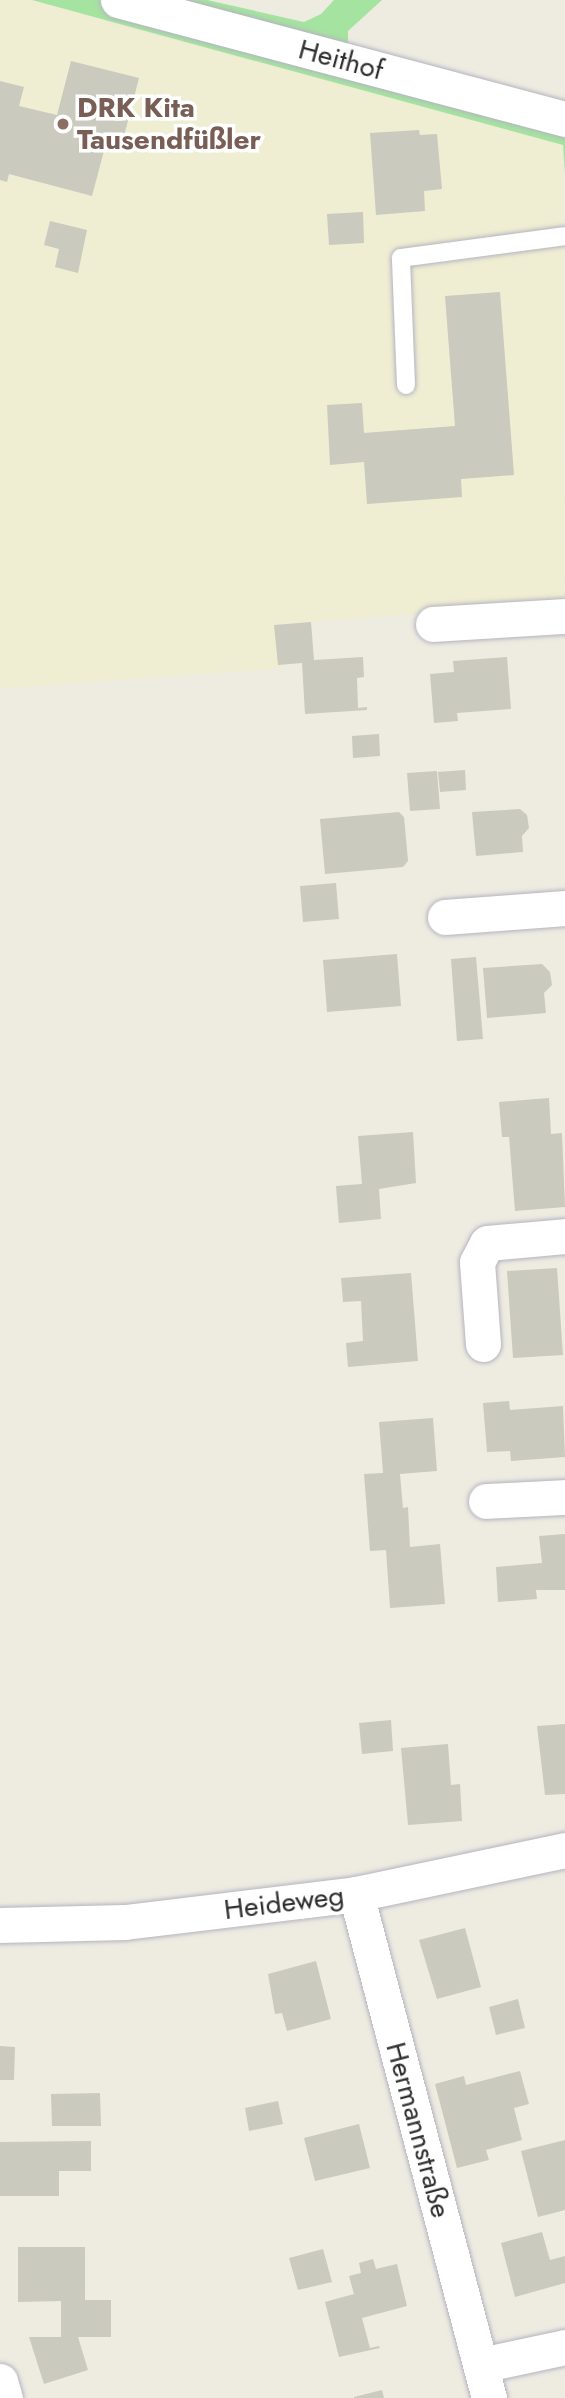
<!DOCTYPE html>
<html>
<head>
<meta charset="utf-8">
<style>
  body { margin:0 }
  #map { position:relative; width:565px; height:2398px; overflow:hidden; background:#eeece1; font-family:Jost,sans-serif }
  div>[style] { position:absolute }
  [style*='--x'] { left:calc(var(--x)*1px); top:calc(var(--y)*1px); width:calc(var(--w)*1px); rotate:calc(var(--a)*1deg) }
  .education>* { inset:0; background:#efedd2 }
  .green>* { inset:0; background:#a5e3a0 }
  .building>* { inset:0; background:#cacabf }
  .roads { filter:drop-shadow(0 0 2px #b5b4c0) drop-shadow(0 0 2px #b5b4c0) }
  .service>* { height:18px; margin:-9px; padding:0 9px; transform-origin:9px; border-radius:9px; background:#fff }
  .minor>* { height:35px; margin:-17.5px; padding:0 17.5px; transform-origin:17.5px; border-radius:17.5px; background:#fff }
  .dots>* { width:19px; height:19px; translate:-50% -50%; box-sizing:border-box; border:4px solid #fff; border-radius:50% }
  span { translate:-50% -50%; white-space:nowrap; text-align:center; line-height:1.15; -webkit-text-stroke:7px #fff; paint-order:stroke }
  .street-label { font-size:28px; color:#2e2e2e }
  .education-label { font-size:28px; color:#785e54; font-weight:700 }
  .left { translate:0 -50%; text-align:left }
</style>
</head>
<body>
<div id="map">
  <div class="education">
    <div style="clip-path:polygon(0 0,32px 0,563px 145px,565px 604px,280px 624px,283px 668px,0 689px)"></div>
  </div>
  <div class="green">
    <div style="clip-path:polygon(32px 0,207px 0,304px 22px,321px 14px,334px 0,382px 0,348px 31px,348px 50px,565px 108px,565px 174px,563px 145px)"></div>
  </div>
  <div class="building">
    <div style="clip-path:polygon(71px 61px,139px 78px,124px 136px,109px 132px,92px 196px,9px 174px,7px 182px,0 180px,0 81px,24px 87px,19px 106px,57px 115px)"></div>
    <div style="clip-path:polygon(419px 130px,420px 135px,437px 134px,442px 189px,424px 191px,425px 211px,376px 215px,370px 133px)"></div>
    <div style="clip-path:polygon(363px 212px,364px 243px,329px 245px,327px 214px)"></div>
    <div style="clip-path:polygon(50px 221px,87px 230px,78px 273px,55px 267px,59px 249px,44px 245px)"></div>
    <div style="clip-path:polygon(500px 292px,514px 475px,461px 479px,462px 497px,367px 504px,364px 462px,330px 465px,327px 405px,362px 403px,364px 433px,455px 426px,445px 296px)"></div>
    <div style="clip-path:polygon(311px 622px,314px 660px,363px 657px,364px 677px,357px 678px,358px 708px,367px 707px,367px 710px,305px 714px,302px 663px,278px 665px,274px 625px)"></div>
    <div style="clip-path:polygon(507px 657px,511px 709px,457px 713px,458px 721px,434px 723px,430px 674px,454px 672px,453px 661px)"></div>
    <div style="clip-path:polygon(379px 734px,380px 756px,353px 758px,352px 736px)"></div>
    <div style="clip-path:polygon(465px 770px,466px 790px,440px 792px,438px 772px)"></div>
    <div style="clip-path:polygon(437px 771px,440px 809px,410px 811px,407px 773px)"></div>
    <div style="clip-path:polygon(520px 809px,527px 815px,529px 828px,522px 836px,523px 852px,476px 856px,472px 812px)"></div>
    <div style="clip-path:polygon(399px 812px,404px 817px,408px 861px,403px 867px,325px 874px,320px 819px)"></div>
    <div style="clip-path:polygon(336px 883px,339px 919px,303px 922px,300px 886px)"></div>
    <div style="clip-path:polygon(397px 954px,401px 1006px,327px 1012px,323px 960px)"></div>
    <div style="clip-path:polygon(476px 957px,483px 1039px,457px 1041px,451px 959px)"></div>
    <div style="clip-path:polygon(542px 964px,550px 972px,552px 985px,544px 993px,546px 1013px,487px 1018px,483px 968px)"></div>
    <div style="clip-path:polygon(549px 1098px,551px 1134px,562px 1133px,565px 1207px,515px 1211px,509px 1137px,502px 1137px,499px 1102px)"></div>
    <div style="clip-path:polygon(413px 1132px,416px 1183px,379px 1189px,381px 1219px,339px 1223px,336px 1186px,362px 1184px,358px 1136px)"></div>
    <div style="clip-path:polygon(557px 1268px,563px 1355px,513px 1358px,507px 1271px)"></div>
    <div style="clip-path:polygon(411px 1273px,418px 1361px,348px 1367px,346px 1343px,363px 1341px,361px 1301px,343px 1302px,341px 1278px)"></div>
    <div style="clip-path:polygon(509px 1401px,510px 1410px,563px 1406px,565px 1457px,511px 1461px,510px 1451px,487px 1452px,483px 1403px)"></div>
    <div style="clip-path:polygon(433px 1418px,437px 1471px,400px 1474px,403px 1508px,408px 1507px,410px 1547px,440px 1544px,445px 1604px,390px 1608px,386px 1550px,370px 1551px,364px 1474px,383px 1473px,379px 1422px)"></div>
    <div style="clip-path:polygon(565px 1534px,565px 1590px,536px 1590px,537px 1599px,498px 1602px,496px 1567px,542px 1563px,539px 1536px)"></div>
    <div style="clip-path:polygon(391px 1720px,393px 1751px,362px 1754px,359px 1723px)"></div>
    <div style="clip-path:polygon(565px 1724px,565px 1794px,545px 1795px,537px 1726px)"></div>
    <div style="clip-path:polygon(448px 1744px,451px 1785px,460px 1784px,462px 1821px,408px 1825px,401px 1748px)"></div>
    <div style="clip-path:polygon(465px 1928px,481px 1987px,437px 1999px,419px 1940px)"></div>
    <div style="clip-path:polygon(316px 1961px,331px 2019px,287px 2031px,282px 2013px,275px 2014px,268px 1974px)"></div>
    <div style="clip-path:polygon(518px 1999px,525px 2028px,496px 2035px,489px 2007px)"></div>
    <div style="clip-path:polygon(0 2046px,15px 2047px,14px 2080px,0 2080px)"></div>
    <div style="clip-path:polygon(520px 2071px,529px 2104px,514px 2108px,522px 2140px,486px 2150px,489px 2160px,457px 2168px,435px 2084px,464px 2076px,466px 2085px)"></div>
    <div style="clip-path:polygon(100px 2093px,101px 2126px,52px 2126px,51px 2094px)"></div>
    <div style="clip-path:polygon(278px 2101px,283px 2124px,249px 2131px,245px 2108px)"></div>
    <div style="clip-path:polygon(359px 2124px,370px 2168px,315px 2181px,304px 2138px)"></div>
    <div style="clip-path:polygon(565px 2140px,565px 2210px,538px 2217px,521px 2151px)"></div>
    <div style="clip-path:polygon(91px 2141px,91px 2171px,59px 2171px,59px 2196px,0 2196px,0 2142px)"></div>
    <div style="clip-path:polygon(542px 2232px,550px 2260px,565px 2256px,565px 2283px,515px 2297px,501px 2243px)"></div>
    <div style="clip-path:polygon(18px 2247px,85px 2247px,85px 2300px,111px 2300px,111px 2337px,78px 2337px,88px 2370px,44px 2384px,29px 2337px,61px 2337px,61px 2301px,18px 2302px)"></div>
    <div style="clip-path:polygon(323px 2249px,332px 2282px,298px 2290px,289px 2258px)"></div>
    <div style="clip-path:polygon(373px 2259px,376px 2269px,397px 2264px,407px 2306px,362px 2318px,370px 2348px,379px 2346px,380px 2348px,339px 2357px,325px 2302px,354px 2294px,349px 2276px,361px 2273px,359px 2263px)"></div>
    <div style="clip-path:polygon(382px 2390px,384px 2398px,354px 2398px,354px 2397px)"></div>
  </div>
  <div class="roads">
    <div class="service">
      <div style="--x:406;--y:385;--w:127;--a:-92.3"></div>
      <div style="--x:401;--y:258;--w:165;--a:-7.6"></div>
    </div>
    <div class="minor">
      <div style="--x:118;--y:0;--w:463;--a:14.9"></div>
      <div style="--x:433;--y:624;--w:132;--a:-3.5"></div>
      <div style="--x:445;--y:917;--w:120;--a:-4.3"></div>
      <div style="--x:483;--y:1344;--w:82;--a:-94.2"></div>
      <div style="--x:477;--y:1262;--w:21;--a:-62"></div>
      <div style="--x:487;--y:1243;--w:78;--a:-5.1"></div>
      <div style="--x:486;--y:1501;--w:79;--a:-2.9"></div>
      <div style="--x:356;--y:1894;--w:521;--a:75.22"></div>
      <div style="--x:0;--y:1925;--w:125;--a:-1.4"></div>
      <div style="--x:125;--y:1922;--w:233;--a:-6.9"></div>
      <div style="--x:356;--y:1894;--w:214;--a:-11.9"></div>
      <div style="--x:481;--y:2365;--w:86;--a:-12.1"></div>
      <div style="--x:0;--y:2381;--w:18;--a:74"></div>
    </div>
  </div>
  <div class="dots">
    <div style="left:63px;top:124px;background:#8d6e63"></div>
  </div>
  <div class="street-label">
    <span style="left:341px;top:60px;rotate:15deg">Heithof</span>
    <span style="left:284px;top:1903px;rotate:-7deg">Heideweg</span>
    <span style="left:418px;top:2130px;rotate:75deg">Hermannstraße</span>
  </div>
  <div class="education-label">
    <span class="left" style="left:77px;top:124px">DRK Kita<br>Tausendfüßler</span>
  </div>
</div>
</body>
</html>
